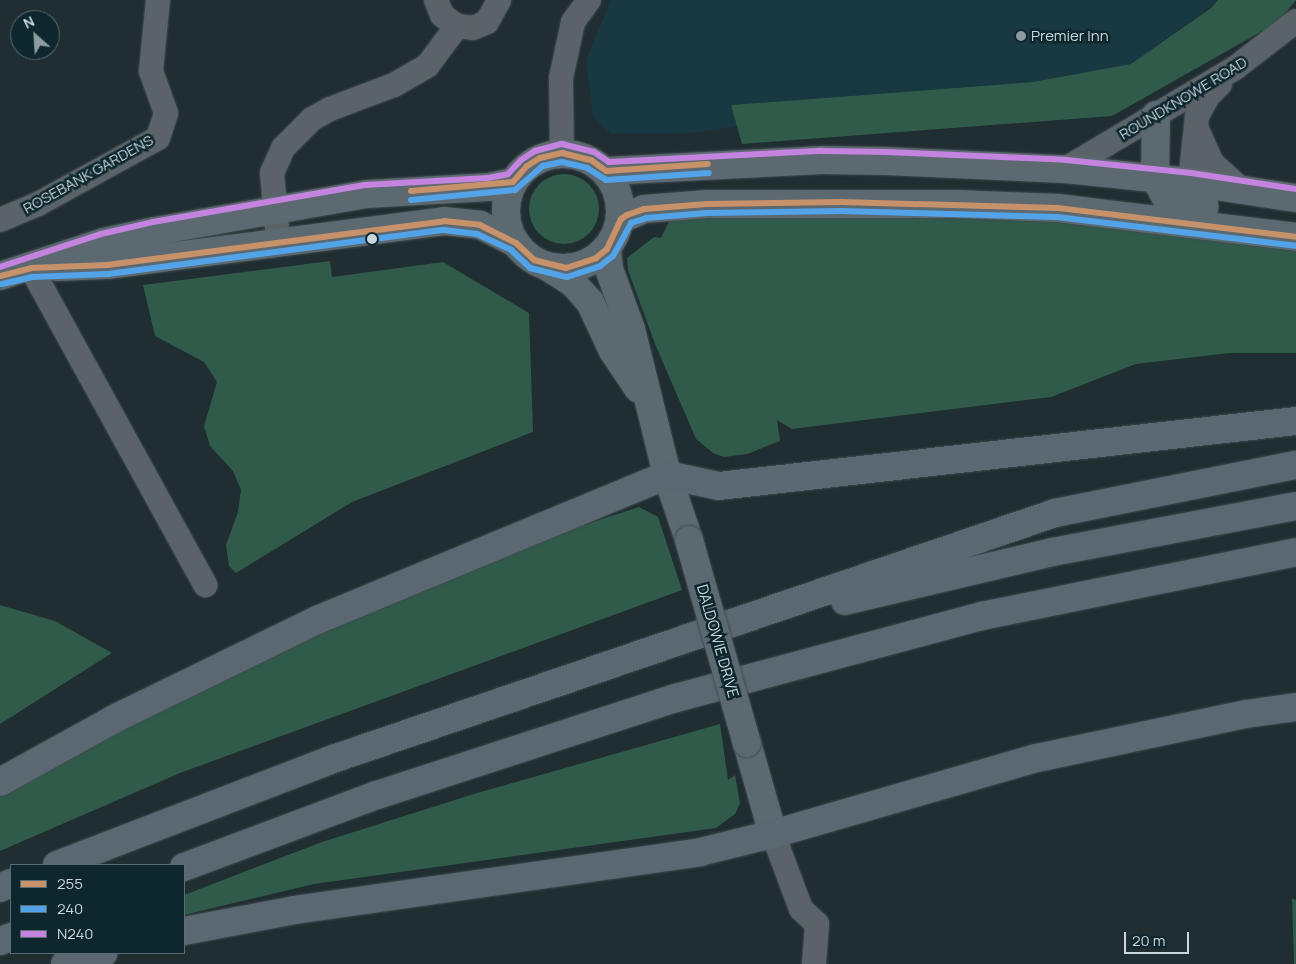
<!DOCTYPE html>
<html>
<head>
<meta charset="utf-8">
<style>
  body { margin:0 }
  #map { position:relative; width:1296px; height:964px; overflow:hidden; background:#202d31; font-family:Manrope,sans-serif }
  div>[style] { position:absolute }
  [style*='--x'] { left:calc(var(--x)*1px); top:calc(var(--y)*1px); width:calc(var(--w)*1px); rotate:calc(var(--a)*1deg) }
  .built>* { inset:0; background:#193942 }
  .green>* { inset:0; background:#305b4a }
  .round { border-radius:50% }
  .roads { filter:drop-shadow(0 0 1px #3f4b4f) drop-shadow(0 0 1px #3f4b4f) }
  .minor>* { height:24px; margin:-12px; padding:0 12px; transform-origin:12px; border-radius:12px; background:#5a6367 }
  .major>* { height:28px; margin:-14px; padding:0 14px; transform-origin:14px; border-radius:14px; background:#5d6970 }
  .major>.ring { margin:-14px; padding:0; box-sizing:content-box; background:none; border:28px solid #5d6970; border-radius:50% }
  .highway>* { height:28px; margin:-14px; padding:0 14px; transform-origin:14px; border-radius:14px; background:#5b6871 }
  .bridges { filter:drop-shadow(0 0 1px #3f4b4f) drop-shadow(0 0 1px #3f4b4f) }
  .major-bridge>* { height:28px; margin:-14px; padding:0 14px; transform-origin:14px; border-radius:14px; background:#5d6970 }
  .bus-1>* { height:6px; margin:-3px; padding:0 3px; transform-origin:3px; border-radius:3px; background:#c7916a }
  .bus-2>* { height:6px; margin:-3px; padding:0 3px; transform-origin:3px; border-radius:3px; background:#53a3e8 }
  .bus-3>* { height:6px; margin:-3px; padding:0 3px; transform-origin:3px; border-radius:3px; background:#c483df }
  .dots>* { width:14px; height:14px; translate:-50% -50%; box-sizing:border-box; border:2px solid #0e272f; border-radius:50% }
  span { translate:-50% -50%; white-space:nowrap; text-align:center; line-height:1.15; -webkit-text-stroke:5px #0e272f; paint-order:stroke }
  .poi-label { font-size:15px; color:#c9d7dc }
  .left { translate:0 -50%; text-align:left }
  .street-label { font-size:15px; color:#c9d7dc }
  .legend { position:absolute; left:10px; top:864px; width:175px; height:90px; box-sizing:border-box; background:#0e272f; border:1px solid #596d74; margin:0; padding:6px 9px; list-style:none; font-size:15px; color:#c9d7dc }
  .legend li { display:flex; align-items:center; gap:10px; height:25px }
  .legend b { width:25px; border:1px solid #596d74 }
  .north { position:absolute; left:10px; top:10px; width:50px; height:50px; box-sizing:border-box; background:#0e272f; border:1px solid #596d74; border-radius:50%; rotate:334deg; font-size:14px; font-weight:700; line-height:20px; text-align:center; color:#c9d7dc }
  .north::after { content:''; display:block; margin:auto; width:18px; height:22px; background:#8e9ca0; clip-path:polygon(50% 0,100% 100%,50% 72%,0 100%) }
  .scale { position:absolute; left:1124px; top:932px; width:65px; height:22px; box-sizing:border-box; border:2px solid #c9d7dc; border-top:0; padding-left:6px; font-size:15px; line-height:18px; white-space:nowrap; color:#c9d7dc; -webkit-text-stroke:4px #0e272f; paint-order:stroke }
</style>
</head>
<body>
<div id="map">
  <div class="built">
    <div style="clip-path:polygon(611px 0,1216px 0,1218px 1px,1132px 64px,1033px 82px,731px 105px,737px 126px,683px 134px,611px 134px,593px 116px,586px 60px)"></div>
  </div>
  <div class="green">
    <div style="clip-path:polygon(1218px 0,1296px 0,1278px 22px,1112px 116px,742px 144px,731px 105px,1033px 82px,1131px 64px,1211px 8px)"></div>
    <div class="round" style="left:529px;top:174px;width:70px;height:70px"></div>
    <div style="clip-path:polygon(691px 213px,1015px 214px,1296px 249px,1296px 353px,1229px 353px,1136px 364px,1051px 397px,792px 429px,777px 420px,780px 441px,747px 454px,724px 457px,713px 453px,696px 439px,655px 344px,628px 270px,627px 258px,654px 237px,661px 238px,670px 219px)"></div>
    <div style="clip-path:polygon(330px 261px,332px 277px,443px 262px,529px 313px,533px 432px,352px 502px,236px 573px,229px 566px,226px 545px,238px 512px,241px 490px,233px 471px,210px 446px,204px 426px,217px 382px,204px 362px,155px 336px,143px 285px)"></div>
    <div style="clip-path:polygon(639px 507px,658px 517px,682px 590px,180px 773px,0 851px,0 797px,16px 786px,249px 663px,492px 555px)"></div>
    <div style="clip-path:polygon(0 605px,55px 621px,112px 653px,0 724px)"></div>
    <div style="clip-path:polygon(720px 724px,728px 780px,735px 775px,740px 803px,735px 814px,716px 828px,314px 884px,184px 915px,184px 895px,322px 842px,477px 793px)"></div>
    <div style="clip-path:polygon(1292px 898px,1296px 900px,1296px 964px,1294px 964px)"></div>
  </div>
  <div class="roads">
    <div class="minor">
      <div style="--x:436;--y:0;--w:16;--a:68"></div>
      <div style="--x:442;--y:15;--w:19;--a:36"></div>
      <div style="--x:457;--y:26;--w:16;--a:7"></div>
      <div style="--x:473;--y:28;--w:15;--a:-23"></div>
      <div style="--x:487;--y:22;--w:25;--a:-61"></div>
      <div style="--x:1196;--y:127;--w:39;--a:66"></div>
      <div style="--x:1212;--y:163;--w:39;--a:42"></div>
      <div style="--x:562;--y:153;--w:75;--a:-90.8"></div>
      <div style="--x:561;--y:78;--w:57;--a:-77.9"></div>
      <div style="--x:573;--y:22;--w:27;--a:-54"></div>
      <div style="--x:1065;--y:169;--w:198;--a:-30.7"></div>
      <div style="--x:1235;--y:68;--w:77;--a:-37.6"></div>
      <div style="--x:1176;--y:193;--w:18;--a:-38"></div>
      <div style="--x:1190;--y:182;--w:66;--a:-83.9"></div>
      <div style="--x:1197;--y:116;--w:23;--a:-61"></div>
      <div style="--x:1208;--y:96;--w:17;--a:-45"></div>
      <div style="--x:0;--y:220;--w:41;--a:-22.8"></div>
      <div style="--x:38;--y:204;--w:137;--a:-28.8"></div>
      <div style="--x:158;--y:138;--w:26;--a:-72"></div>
      <div style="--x:166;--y:113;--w:45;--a:-109.7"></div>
      <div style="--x:151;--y:71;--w:71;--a:-84.4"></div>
      <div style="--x:278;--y:240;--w:67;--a:-95.1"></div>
      <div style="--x:272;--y:173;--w:27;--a:-66"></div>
      <div style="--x:283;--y:148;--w:41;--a:-45"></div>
      <div style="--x:312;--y:119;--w:21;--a:-29"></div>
      <div style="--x:330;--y:109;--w:68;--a:-20.6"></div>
      <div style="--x:394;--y:85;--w:39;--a:-30"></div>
      <div style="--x:428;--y:65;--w:49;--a:-53.4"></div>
      <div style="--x:31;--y:268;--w:362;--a:61.2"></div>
      <div style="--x:773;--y:834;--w:80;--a:69.5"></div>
      <div style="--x:801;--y:909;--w:22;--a:43"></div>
      <div style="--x:817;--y:924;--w:40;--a:94.3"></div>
    </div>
    <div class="major">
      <div style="--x:1156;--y:115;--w:63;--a:90.9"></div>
      <div style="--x:1155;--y:178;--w:26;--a:61"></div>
      <div style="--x:1168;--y:201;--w:37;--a:9"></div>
      <div class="ring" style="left:506px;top:154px;width:86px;height:86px"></div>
      <div style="--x:606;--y:171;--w:216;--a:-2.9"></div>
      <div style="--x:822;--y:160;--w:64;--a:0.9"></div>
      <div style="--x:886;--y:161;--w:179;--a:2.6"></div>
      <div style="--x:1065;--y:169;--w:126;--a:5.9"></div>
      <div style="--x:1190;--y:182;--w:107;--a:8.6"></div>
      <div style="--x:621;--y:219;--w:25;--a:-23"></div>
      <div style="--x:644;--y:209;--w:63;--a:-4.5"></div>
      <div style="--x:707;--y:204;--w:248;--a:0"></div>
      <div style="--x:955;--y:204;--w:103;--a:2.2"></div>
      <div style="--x:1058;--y:208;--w:240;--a:6.9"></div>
      <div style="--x:607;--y:249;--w:20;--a:84"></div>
      <div style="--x:609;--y:269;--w:64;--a:69.9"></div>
      <div style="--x:631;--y:329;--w:150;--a:76.1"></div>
      <div style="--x:667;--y:475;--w:69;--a:71.3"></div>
      <div style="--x:546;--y:266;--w:31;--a:32"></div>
      <div style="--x:572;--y:282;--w:27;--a:48"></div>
      <div style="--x:590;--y:302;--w:54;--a:64.9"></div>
      <div style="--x:613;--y:351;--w:45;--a:56"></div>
      <div style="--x:57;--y:267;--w:50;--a:-2.3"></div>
      <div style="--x:107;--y:265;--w:340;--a:-7.4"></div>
      <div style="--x:444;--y:221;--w:36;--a:6"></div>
      <div style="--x:480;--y:225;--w:40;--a:26.6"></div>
      <div style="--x:0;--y:276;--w:109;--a:-18.1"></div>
      <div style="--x:104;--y:242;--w:52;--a:-12.2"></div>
      <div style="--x:155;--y:231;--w:215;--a:-9.9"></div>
      <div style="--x:367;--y:194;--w:122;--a:-3.3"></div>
      <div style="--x:489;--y:187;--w:25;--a:-12"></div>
      <div style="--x:747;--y:743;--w:95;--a:74.1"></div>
    </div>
    <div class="highway">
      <div style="--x:845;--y:601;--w:214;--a:-13.3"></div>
      <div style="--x:1053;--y:552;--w:247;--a:-10.7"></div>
      <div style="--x:0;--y:782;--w:130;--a:-28.9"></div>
      <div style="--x:114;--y:719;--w:226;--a:-26"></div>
      <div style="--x:317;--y:620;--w:379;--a:-22.5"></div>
      <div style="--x:667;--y:475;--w:53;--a:11.9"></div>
      <div style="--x:719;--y:486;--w:581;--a:-6.43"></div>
      <div style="--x:57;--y:865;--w:292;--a:-21"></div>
      <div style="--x:330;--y:760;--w:766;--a:-18.81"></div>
      <div style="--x:1055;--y:513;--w:246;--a:-11.3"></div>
      <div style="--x:184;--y:867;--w:206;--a:-20.5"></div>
      <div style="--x:377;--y:795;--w:314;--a:-18"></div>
      <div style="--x:676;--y:698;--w:317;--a:-15"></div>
      <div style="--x:982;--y:616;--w:320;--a:-11.5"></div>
      <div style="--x:0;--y:888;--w:12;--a:-24"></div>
      <div style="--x:184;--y:931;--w:113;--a:-10.7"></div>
      <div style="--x:295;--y:910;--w:409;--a:-8.1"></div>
      <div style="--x:700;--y:852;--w:75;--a:-13.9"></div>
      <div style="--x:773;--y:834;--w:275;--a:-16.1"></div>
      <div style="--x:1037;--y:758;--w:214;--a:-11.9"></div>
      <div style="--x:1246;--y:714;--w:50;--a:-8"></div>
      <div style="--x:0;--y:941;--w:12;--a:-20"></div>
      <div style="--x:65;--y:964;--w:40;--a:-16"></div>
    </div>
  </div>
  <div class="bridges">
    <div class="major-bridge">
      <div style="--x:689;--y:540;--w:211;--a:74.1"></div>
    </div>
  </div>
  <div class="bus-1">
    <div style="--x:606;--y:171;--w:102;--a:-3.9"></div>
    <div style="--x:513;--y:182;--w:21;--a:-49"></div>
    <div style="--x:527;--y:166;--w:15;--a:-32"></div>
    <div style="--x:540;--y:158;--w:23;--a:-13"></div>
    <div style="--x:562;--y:153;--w:30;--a:14"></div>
    <div style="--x:591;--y:160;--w:19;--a:36"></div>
    <div style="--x:411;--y:191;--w:102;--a:-5"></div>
    <div style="--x:0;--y:276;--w:32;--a:-14"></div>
    <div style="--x:31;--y:268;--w:76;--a:-2.3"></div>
    <div style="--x:107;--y:265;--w:340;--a:-7.4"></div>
    <div style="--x:444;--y:221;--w:36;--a:6"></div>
    <div style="--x:480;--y:225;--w:40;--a:26.6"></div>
    <div style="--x:516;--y:243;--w:25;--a:43"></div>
    <div style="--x:534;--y:260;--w:33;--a:14"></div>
    <div style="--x:566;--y:268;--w:32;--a:-18"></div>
    <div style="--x:596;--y:258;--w:14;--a:-39"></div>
    <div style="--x:607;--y:249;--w:33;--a:-65"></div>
    <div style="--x:621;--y:219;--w:7;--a:-34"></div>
    <div style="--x:627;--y:215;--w:18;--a:-19"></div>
    <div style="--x:644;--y:209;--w:63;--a:-4.5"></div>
    <div style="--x:707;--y:204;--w:134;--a:-0.9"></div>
    <div style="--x:841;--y:202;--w:217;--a:1.6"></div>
    <div style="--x:1058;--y:208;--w:240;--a:6.9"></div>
  </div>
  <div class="bus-2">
    <div style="--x:411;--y:200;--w:104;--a:-5.5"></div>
    <div style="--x:515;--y:190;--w:37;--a:-41"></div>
    <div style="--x:543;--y:166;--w:19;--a:-12"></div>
    <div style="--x:562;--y:162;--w:26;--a:13"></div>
    <div style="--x:587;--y:168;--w:22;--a:32"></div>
    <div style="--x:606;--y:180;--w:103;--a:-3.9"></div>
    <div style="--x:2;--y:284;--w:31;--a:-13"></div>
    <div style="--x:32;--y:277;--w:76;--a:-2.3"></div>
    <div style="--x:108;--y:274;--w:339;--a:-7.5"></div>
    <div style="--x:444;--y:230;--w:33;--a:7"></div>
    <div style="--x:477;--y:234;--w:38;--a:25"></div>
    <div style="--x:511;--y:250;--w:26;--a:43"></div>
    <div style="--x:530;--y:268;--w:38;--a:14"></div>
    <div style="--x:567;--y:277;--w:35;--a:-18"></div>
    <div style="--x:600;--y:266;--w:16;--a:-38"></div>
    <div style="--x:613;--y:256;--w:38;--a:-61"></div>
    <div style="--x:631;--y:223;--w:16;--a:-18"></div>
    <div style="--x:646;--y:218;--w:61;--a:-4.7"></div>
    <div style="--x:707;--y:213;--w:134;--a:-0.9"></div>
    <div style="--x:841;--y:211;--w:216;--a:1.6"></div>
    <div style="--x:1057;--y:217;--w:240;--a:6.9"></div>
  </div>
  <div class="bus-3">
    <div style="--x:0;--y:267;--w:106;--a:-18.1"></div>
    <div style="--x:101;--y:234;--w:53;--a:-13"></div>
    <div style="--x:153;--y:222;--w:215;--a:-9.9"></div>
    <div style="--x:365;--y:185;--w:123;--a:-3.3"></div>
    <div style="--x:488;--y:178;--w:20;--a:-11"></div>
    <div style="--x:508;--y:174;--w:19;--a:-47"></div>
    <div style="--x:521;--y:160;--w:17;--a:-33"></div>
    <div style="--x:535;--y:151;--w:28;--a:-15"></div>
    <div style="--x:562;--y:144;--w:33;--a:14"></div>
    <div style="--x:594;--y:152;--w:18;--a:34"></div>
    <div style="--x:609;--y:162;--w:213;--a:-3"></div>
    <div style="--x:822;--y:151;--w:64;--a:0.9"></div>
    <div style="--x:886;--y:152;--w:180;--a:2.5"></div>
    <div style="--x:1066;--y:160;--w:126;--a:5.9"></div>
    <div style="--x:1191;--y:173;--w:106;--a:8.7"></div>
  </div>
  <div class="dots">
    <div style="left:1021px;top:36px;background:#8e9ca0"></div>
    <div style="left:372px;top:239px;background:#c9d7dc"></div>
  </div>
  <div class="poi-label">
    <span class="left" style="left:1031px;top:36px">Premier Inn</span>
  </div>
  <div class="street-label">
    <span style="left:1183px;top:98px;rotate:-31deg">ROUNDKNOWE ROAD</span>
    <span style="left:88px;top:174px;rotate:-29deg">ROSEBANK GARDENS</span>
    <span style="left:718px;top:641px;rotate:74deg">DALDOWIE DRIVE</span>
  </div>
  <ul class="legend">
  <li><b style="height:6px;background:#c7916a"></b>255</li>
  <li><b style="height:6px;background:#53a3e8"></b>240</li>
  <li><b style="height:6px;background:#c483df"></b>N240</li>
  </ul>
  <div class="north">N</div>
  <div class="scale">20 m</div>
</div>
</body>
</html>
